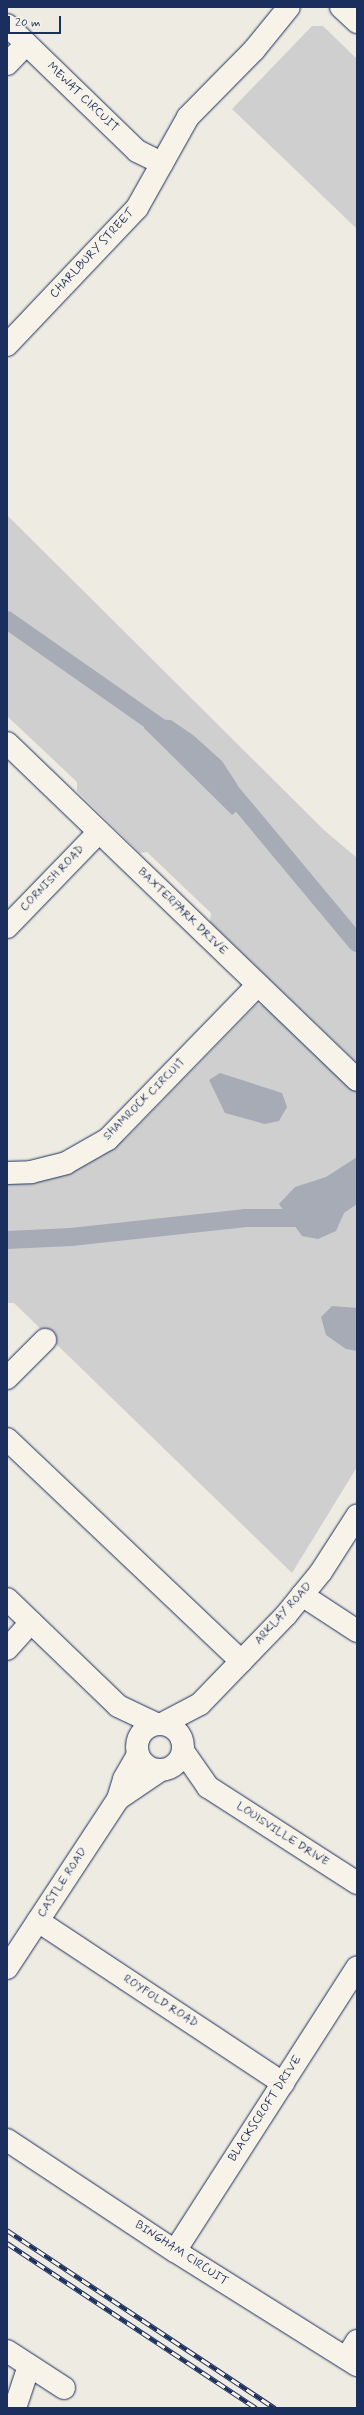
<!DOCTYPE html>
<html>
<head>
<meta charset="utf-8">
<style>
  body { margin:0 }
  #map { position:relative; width:364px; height:2415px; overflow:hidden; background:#eeebe2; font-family:Mynerve,sans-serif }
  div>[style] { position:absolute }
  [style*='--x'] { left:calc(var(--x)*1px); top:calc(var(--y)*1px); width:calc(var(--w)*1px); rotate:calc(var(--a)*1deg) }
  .green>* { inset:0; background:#cfcfcf }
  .water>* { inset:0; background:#a6abb5 }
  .canal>* { height:18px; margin:-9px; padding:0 9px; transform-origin:9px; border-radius:9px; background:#a6abb5 }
  .roads { filter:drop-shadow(0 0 1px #1b2f5e) drop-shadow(0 0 1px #1b2f5e) }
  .minor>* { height:22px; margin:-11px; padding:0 11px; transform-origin:11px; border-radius:11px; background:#f7f3e8 }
  .minor>.ring { margin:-11px; padding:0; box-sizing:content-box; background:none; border:22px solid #f7f3e8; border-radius:50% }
  .rail>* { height:4.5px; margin-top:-2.25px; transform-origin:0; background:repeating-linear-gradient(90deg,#f7f3e8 0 9px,#1b2f5e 0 18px); box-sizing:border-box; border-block:1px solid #1b2f5e }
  span { translate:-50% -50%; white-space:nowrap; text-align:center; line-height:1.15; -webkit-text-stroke:3px #f7f3e8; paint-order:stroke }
  .street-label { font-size:12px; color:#1b2f5e }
  .frame { position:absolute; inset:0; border:8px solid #1b2f5e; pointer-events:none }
  .scale { position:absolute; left:8px; top:16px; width:53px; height:18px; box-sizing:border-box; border:2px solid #1b2f5e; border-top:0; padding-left:5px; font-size:12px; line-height:14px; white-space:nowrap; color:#1b2f5e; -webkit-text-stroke:3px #f7f3e8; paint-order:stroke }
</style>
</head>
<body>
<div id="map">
  <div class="green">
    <div style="clip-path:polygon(312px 26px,323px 26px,357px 59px,357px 229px,232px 109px)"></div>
    <div style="clip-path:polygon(7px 515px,324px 830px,357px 858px,357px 1063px,210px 922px,211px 913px,147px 852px,140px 853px,77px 791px,77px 782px,7px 716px)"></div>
    <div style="clip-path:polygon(257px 1004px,272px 1008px,357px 1090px,357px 1467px,292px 1573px,14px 1303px,7px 1303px,7px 1179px,99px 1156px,126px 1138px)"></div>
  </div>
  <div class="water">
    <div style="clip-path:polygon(148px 719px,171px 720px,193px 735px,222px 761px,237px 784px,244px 806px,232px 815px,144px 728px)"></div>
    <div style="clip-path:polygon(220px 1073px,282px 1093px,287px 1107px,279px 1121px,265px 1124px,225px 1113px,209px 1080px)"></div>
    <div style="clip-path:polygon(357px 1157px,357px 1204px,344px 1213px,336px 1231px,318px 1239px,302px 1236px,279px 1204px,295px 1187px,326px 1177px)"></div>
    <div style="clip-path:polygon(332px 1306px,357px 1308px,357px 1351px,346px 1349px,326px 1335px,321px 1317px)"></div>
  </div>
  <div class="canal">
    <div style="--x:7;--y:620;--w:195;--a:35"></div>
    <div style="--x:227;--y:787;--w:203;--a:50.2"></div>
    <div style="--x:7;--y:1240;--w:64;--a:-2.7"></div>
    <div style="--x:71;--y:1237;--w:176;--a:-6.2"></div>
    <div style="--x:246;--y:1218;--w:55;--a:0"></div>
    <div style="--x:301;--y:1218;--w:14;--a:-30"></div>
  </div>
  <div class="roads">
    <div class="minor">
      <div style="--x:341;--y:7;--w:22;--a:43"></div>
      <div style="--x:7;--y:25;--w:181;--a:44.1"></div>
      <div style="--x:137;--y:151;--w:28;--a:26"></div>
      <div style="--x:7;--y:64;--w:28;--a:-46"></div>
      <div style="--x:7;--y:345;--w:189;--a:-46.5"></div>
      <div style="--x:137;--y:208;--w:104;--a:-60.7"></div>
      <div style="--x:188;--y:117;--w:94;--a:-45.4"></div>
      <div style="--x:254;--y:50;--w:55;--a:-50.9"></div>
      <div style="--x:7;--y:743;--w:486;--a:43.9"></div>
      <div style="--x:7;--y:927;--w:132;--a:-45.9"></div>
      <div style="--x:7;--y:1173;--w:24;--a:-2"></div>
      <div style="--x:31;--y:1172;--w:36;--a:-14"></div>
      <div style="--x:66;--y:1163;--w:48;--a:-29.7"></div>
      <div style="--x:108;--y:1139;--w:215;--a:-45.8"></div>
      <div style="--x:7;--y:1378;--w:54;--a:-45"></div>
      <div style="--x:7;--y:1439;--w:323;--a:43.5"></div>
      <div style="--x:302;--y:1595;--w:66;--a:33.2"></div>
      <div style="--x:7;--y:1599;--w:154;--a:43.9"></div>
      <div style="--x:118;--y:1706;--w:42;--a:25.3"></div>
      <div style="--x:7;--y:1649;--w:36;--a:-48"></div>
      <div class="ring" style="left:137px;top:1724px;width:24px;height:24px"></div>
      <div style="--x:162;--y:1724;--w:43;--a:-27.8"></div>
      <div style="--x:200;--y:1704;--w:124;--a:-46"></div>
      <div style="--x:286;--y:1615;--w:55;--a:-50.9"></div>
      <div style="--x:321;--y:1572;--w:67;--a:-57.3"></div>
      <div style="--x:183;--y:1751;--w:44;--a:55.2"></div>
      <div style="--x:208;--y:1787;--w:177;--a:32.8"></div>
      <div style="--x:118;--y:1799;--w:50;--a:-34.3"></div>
      <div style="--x:38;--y:1921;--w:294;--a:33.5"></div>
      <div style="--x:7;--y:1968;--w:202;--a:-56.7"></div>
      <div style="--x:118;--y:1799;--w:21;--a:-73"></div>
      <div style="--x:124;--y:1779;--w:28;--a:-60"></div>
      <div style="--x:7;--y:2140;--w:201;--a:33.5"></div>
      <div style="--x:175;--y:2251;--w:215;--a:32.1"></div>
      <div style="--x:175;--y:2251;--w:337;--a:-57.3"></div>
      <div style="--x:7;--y:2351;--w:68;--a:33"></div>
      <div style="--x:347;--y:2357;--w:19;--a:-58"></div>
      <div style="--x:15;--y:2408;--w:44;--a:-71.6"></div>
    </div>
  </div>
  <div class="rail">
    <div style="--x:7;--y:2230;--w:322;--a:33.6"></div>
    <div style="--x:7;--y:2243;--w:299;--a:33.5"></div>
  </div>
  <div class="street-label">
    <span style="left:82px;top:98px;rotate:44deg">MEWAT CIRCUIT</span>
    <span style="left:93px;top:254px;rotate:-47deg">CHARLBURY STREET</span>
    <span style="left:53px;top:879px;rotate:-46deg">CORNISH ROAD</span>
    <span style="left:182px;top:912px;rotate:44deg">BAXTERPARK DRIVE</span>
    <span style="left:145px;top:1100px;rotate:-45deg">SHAMROCK CIRCUIT</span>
    <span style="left:284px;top:1614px;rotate:-48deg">ARKLAY ROAD</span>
    <span style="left:282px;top:1835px;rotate:33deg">LOUISVILLE DRIVE</span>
    <span style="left:63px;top:1883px;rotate:-57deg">CASTLE ROAD</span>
    <span style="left:160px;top:2002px;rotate:33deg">ROYFOLD ROAD</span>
    <span style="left:266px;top:2109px;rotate:-57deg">BLACKSCROFT DRIVE</span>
    <span style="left:181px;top:2254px;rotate:33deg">BINGHAM CIRCUIT</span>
  </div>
  <div class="frame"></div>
  <div class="scale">20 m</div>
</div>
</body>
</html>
